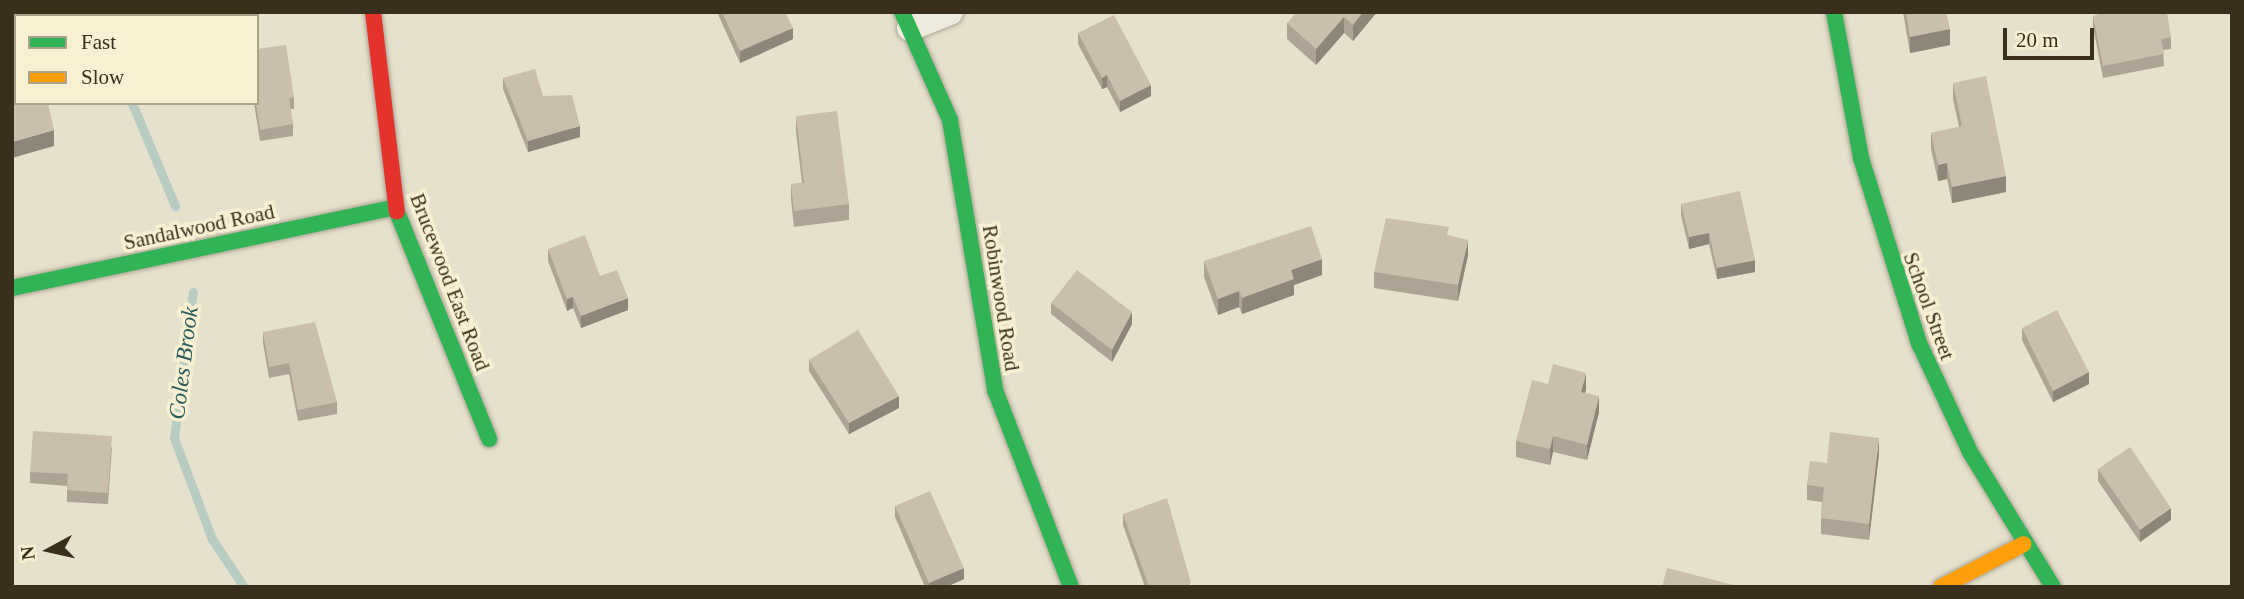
<!DOCTYPE html>
<html>
<head>
<meta charset="utf-8">
<style>
  body { margin:0 }
  #map { position:relative; width:2244px; height:599px; overflow:hidden; background:#e6e1cc; font-family:Georgia,serif }
  div>[style] { position:absolute }
  [style*='--x'] { left:calc(var(--x)*1px); top:calc(var(--y)*1px); width:calc(var(--w)*1px); rotate:calc(var(--a)*1deg) }
  .stream>* { height:9px; margin:-4.5px; padding:0 4.5px; transform-origin:4.5px; border-radius:4.5px; background:#b8ccc2 }
  .roads { filter:drop-shadow(0 0 2px #aba596) drop-shadow(0 0 2px #aba596) }
  .street>* { height:26px; margin:-13px; padding:0 13px; transform-origin:13px; border-radius:13px; background:#eeeade }
  .fast>* { height:16px; margin:-8px; padding:0 8px; transform-origin:8px; border-radius:8px; background:#30b455 }
  .slow>* { height:16px; margin:-8px; padding:0 8px; transform-origin:8px; border-radius:8px; background:#ff9f0a }
  .jam>* { height:16px; margin:-8px; padding:0 8px; transform-origin:8px; border-radius:8px; background:#e5322d }
  .wall>* { inset:0; background:#aea495 }
  .shaded-wall>* { inset:0; background:#8d8679 }
  .building>* { inset:0; background:#cabfad }
  span { translate:-50% -50%; white-space:nowrap; text-align:center; line-height:1.15; -webkit-text-stroke:7px #f7f0d2; paint-order:stroke }
  .street-label { font-size:21px; color:#3a2e1d }
  .water-label { font-size:23px; color:#2b5a5b; font-style:italic }
  .frame { position:absolute; inset:0; border:14px solid #3a2e1d; pointer-events:none }
  .legend { position:absolute; left:14px; top:14px; width:245px; height:91px; box-sizing:border-box; background:#f7f0d2; border:2px solid #aba28a; margin:0; padding:9px 12px; list-style:none; font-size:21px; color:#3a2e1d }
  .legend li { display:flex; align-items:center; gap:14px; height:35px }
  .legend b { width:35px; border:2px solid #aba28a }
  .north { position:absolute; left:14px; top:515px; width:70px; height:70px; -webkit-text-stroke:5px #f7f0d2; paint-order:stroke; rotate:262deg; font-size:19px; font-weight:700; line-height:28px; text-align:center; color:#3a2e1d }
  .north::after { content:''; display:block; margin:auto; width:24px; height:32px; background:#3a2e1d; clip-path:polygon(50% 0,100% 100%,50% 72%,0 100%) }
  .scale { position:absolute; left:2003px; top:28px; width:91px; height:32px; box-sizing:border-box; border:4px solid #3a2e1d; border-top:0; padding-left:9px; font-size:21px; line-height:24px; white-space:nowrap; color:#3a2e1d; -webkit-text-stroke:5px #f7f0d2; paint-order:stroke }
</style>
</head>
<body>
<div id="map">
  <div class="stream">
    <div style="--x:98;--y:12;--w:4;--a:90"></div>
    <div style="--x:132;--y:103;--w:112;--a:67.3"></div>
    <div style="--x:193;--y:292;--w:147;--a:97.4"></div>
    <div style="--x:174;--y:438;--w:108;--a:69.4"></div>
    <div style="--x:212;--y:539;--w:58;--a:56.3"></div>
  </div>
  <div class="roads">
    <div class="street">
      <div style="--x:910;--y:28;--w:43;--a:-21.8"></div>
    </div>
    <div class="fast">
      <div style="--x:902;--y:12;--w:118;--a:66"></div>
      <div style="--x:950;--y:120;--w:274;--a:80.5"></div>
      <div style="--x:995;--y:390;--w:211;--a:68.9"></div>
      <div style="--x:1834;--y:12;--w:148;--a:79.5"></div>
      <div style="--x:1861;--y:158;--w:194;--a:72.6"></div>
      <div style="--x:1919;--y:343;--w:120;--a:64.9"></div>
      <div style="--x:1970;--y:452;--w:158;--a:58.4"></div>
      <div style="--x:397;--y:212;--w:245;--a:67.9"></div>
      <div style="--x:12;--y:288;--w:391;--a:-11.9"></div>
    </div>
    <div class="slow">
      <div style="--x:1941;--y:587;--w:93;--a:-27.4"></div>
    </div>
    <div class="jam">
      <div style="--x:373;--y:12;--w:201;--a:83.2"></div>
    </div>
  </div>
  <div class="wall">
    <div style="clip-path:polygon(717px 12px,785px 12px,793px 39px,740px 63px)"></div>
    <div style="clip-path:polygon(1377px 12px,1353px 41px,1344px 33px,1316px 65px,1287px 39px,1287px 23px)"></div>
    <div style="clip-path:polygon(1903px 12px,1946px 12px,1950px 45px,1910px 53px)"></div>
    <div style="clip-path:polygon(2093px 16px,2171px 37px,2171px 49px,2163px 50px,2164px 66px,2103px 78px,2093px 27px)"></div>
    <div style="clip-path:polygon(1078px 33px,1151px 96px,1120px 112px,1107px 87px,1102px 89px,1078px 44px)"></div>
    <div style="clip-path:polygon(503px 78px,580px 137px,528px 152px,503px 89px)"></div>
    <div style="clip-path:polygon(1953px 83px,2006px 192px,1952px 203px,1947px 179px,1938px 181px,1931px 149px,1931px 133px,1959px 127px,1953px 99px)"></div>
    <div style="clip-path:polygon(294px 97px,294px 109px,290px 109px,293px 124px,293px 136px,260px 141px,254px 103px)"></div>
    <div style="clip-path:polygon(796px 116px,849px 204px,849px 220px,794px 227px,791px 200px,791px 184px,802px 183px,796px 132px)"></div>
    <div style="clip-path:polygon(1681px 204px,1755px 272px,1717px 279px,1709px 244px,1689px 249px,1681px 215px)"></div>
    <div style="clip-path:polygon(1449px 235px,1468px 255px,1458px 301px,1374px 288px,1374px 272px)"></div>
    <div style="clip-path:polygon(548px 249px,600px 276px,628px 310px,581px 328px,573px 308px,567px 311px,548px 261px)"></div>
    <div style="clip-path:polygon(1204px 261px,1322px 275px,1294px 285px,1294px 295px,1242px 314px,1239px 307px,1218px 315px,1204px 277px)"></div>
    <div style="clip-path:polygon(1051px 303px,1132px 324px,1112px 362px,1051px 314px)"></div>
    <div style="clip-path:polygon(2022px 328px,2089px 384px,2053px 402px,2022px 340px)"></div>
    <div style="clip-path:polygon(263px 332px,337px 402px,337px 414px,298px 421px,289px 374px,269px 378px,263px 343px)"></div>
    <div style="clip-path:polygon(809px 360px,899px 408px,849px 434px,809px 371px)"></div>
    <div style="clip-path:polygon(1548px 384px,1586px 389px,1585px 393px,1599px 412px,1587px 460px,1553px 452px,1550px 465px,1516px 457px,1516px 441px)"></div>
    <div style="clip-path:polygon(112px 447px,108px 504px,67px 502px,67px 486px,30px 483px,30px 472px)"></div>
    <div style="clip-path:polygon(1879px 454px,1869px 540px,1821px 534px,1821px 518px,1822px 502px,1807px 500px,1807px 485px,1827px 463px)"></div>
    <div style="clip-path:polygon(2098px 469px,2171px 520px,2140px 542px,2098px 481px)"></div>
    <div style="clip-path:polygon(895px 506px,964px 579px,946px 587px,925px 587px,895px 517px)"></div>
    <div style="clip-path:polygon(1123px 514px,1191px 587px,1145px 587px,1123px 525px)"></div>
  </div>
  <div class="shaded-wall">
    <div style="clip-path:polygon(1363px 12px,1377px 12px,1353px 41px,1353px 25px)"></div>
    <div style="clip-path:polygon(1344px 17px,1344px 33px,1316px 65px,1316px 49px)"></div>
    <div style="clip-path:polygon(793px 28px,793px 39px,740px 63px,740px 51px)"></div>
    <div style="clip-path:polygon(1950px 29px,1950px 45px,1910px 53px,1910px 37px)"></div>
    <div style="clip-path:polygon(1107px 75px,1107px 87px,1102px 89px,1102px 78px)"></div>
    <div style="clip-path:polygon(1151px 85px,1151px 96px,1120px 112px,1120px 101px)"></div>
    <div style="clip-path:polygon(580px 126px,580px 137px,528px 152px,528px 141px)"></div>
    <div style="clip-path:polygon(54px 130px,54px 146px,12px 158px,12px 142px)"></div>
    <div style="clip-path:polygon(1947px 163px,1947px 179px,1938px 181px,1938px 165px)"></div>
    <div style="clip-path:polygon(2006px 176px,2006px 192px,1952px 203px,1952px 187px)"></div>
    <div style="clip-path:polygon(1709px 233px,1709px 244px,1689px 249px,1689px 237px)"></div>
    <div style="clip-path:polygon(1468px 240px,1468px 255px,1458px 301px,1458px 285px)"></div>
    <div style="clip-path:polygon(1322px 259px,1322px 275px,1294px 285px,1294px 295px,1242px 314px,1242px 298px,1291px 270px)"></div>
    <div style="clip-path:polygon(1755px 260px,1755px 272px,1717px 279px,1717px 268px)"></div>
    <div style="clip-path:polygon(1239px 291px,1239px 307px,1218px 315px,1218px 299px)"></div>
    <div style="clip-path:polygon(573px 297px,573px 308px,567px 311px,567px 299px)"></div>
    <div style="clip-path:polygon(628px 298px,628px 310px,581px 328px,581px 316px)"></div>
    <div style="clip-path:polygon(1132px 312px,1132px 324px,1112px 362px,1112px 350px)"></div>
    <div style="clip-path:polygon(2089px 372px,2089px 384px,2053px 402px,2053px 391px)"></div>
    <div style="clip-path:polygon(1586px 373px,1586px 389px,1581px 407px,1581px 392px)"></div>
    <div style="clip-path:polygon(899px 396px,899px 408px,849px 434px,849px 423px)"></div>
    <div style="clip-path:polygon(1599px 396px,1599px 412px,1587px 460px,1587px 445px)"></div>
    <div style="clip-path:polygon(1553px 436px,1553px 452px,1550px 465px,1550px 449px)"></div>
    <div style="clip-path:polygon(1879px 438px,1879px 454px,1869px 540px,1869px 524px)"></div>
    <div style="clip-path:polygon(2171px 508px,2171px 520px,2140px 542px,2140px 530px)"></div>
    <div style="clip-path:polygon(964px 568px,964px 579px,946px 587px,929px 587px,929px 583px)"></div>
  </div>
  <div class="building">
    <div style="clip-path:polygon(722px 12px,785px 12px,793px 28px,740px 51px)"></div>
    <div style="clip-path:polygon(1297px 12px,1363px 12px,1353px 25px,1344px 17px,1316px 49px,1287px 23px)"></div>
    <div style="clip-path:polygon(1906px 12px,1946px 12px,1950px 29px,1910px 37px)"></div>
    <div style="clip-path:polygon(2105px 12px,2167px 12px,2171px 37px,2161px 39px,2164px 54px,2103px 66px,2093px 16px)"></div>
    <div style="clip-path:polygon(1114px 15px,1151px 85px,1120px 101px,1107px 75px,1102px 78px,1078px 33px)"></div>
    <div style="clip-path:polygon(286px 45px,294px 97px,289px 98px,293px 124px,260px 130px,256px 103px,257px 103px,257px 49px)"></div>
    <div style="clip-path:polygon(535px 69px,543px 96px,572px 95px,580px 126px,528px 141px,503px 78px)"></div>
    <div style="clip-path:polygon(1986px 76px,2006px 176px,1952px 187px,1947px 163px,1938px 165px,1931px 133px,1962px 126px,1953px 83px)"></div>
    <div style="clip-path:polygon(16px 84px,16px 103px,48px 103px,54px 130px,12px 142px,12px 85px)"></div>
    <div style="clip-path:polygon(837px 111px,849px 204px,794px 211px,791px 184px,804px 183px,796px 116px)"></div>
    <div style="clip-path:polygon(1740px 191px,1755px 260px,1717px 268px,1709px 233px,1689px 237px,1681px 204px)"></div>
    <div style="clip-path:polygon(1386px 218px,1449px 227px,1447px 235px,1468px 240px,1458px 285px,1374px 272px)"></div>
    <div style="clip-path:polygon(1311px 226px,1322px 259px,1291px 270px,1294px 279px,1242px 298px,1239px 291px,1218px 299px,1204px 261px)"></div>
    <div style="clip-path:polygon(585px 235px,600px 276px,617px 270px,628px 298px,581px 316px,573px 297px,567px 299px,548px 249px)"></div>
    <div style="clip-path:polygon(1077px 270px,1132px 312px,1112px 350px,1051px 303px)"></div>
    <div style="clip-path:polygon(2057px 310px,2089px 372px,2053px 391px,2022px 328px)"></div>
    <div style="clip-path:polygon(315px 322px,337px 402px,298px 410px,289px 363px,269px 367px,263px 332px)"></div>
    <div style="clip-path:polygon(858px 330px,899px 396px,849px 423px,809px 360px)"></div>
    <div style="clip-path:polygon(1553px 364px,1586px 373px,1581px 392px,1599px 396px,1587px 445px,1553px 436px,1550px 449px,1516px 441px,1532px 380px,1548px 384px)"></div>
    <div style="clip-path:polygon(33px 431px,112px 436px,108px 493px,67px 490px,68px 474px,30px 472px)"></div>
    <div style="clip-path:polygon(1830px 432px,1879px 438px,1869px 524px,1821px 518px,1824px 487px,1807px 485px,1810px 461px,1827px 463px)"></div>
    <div style="clip-path:polygon(2130px 447px,2171px 508px,2140px 530px,2098px 469px)"></div>
    <div style="clip-path:polygon(930px 491px,964px 568px,929px 583px,895px 506px)"></div>
    <div style="clip-path:polygon(1167px 498px,1191px 583px,1181px 587px,1149px 587px,1123px 514px)"></div>
    <div style="clip-path:polygon(1667px 568px,1742px 587px,1662px 587px)"></div>
  </div>
  <div class="street-label">
    <span style="left:199px;top:227px;rotate:-12deg">Sandalwood Road</span>
    <span style="left:450px;top:282px;rotate:69deg">Brucewood East Road</span>
    <span style="left:1001px;top:298px;rotate:81deg">Robinwood Road</span>
    <span style="left:1929px;top:306px;rotate:70deg">School Street</span>
  </div>
  <div class="water-label">
    <span style="left:184px;top:363px;rotate:-83deg">Coles Brook</span>
  </div>
  <div class="frame"></div>
  <ul class="legend">
  <li><b style="height:9px;background:#30b455"></b>Fast</li>
  <li><b style="height:9px;background:#ff9f0a"></b>Slow</li>
  </ul>
  <div class="north">N</div>
  <div class="scale">20 m</div>
</div>
</body>
</html>
